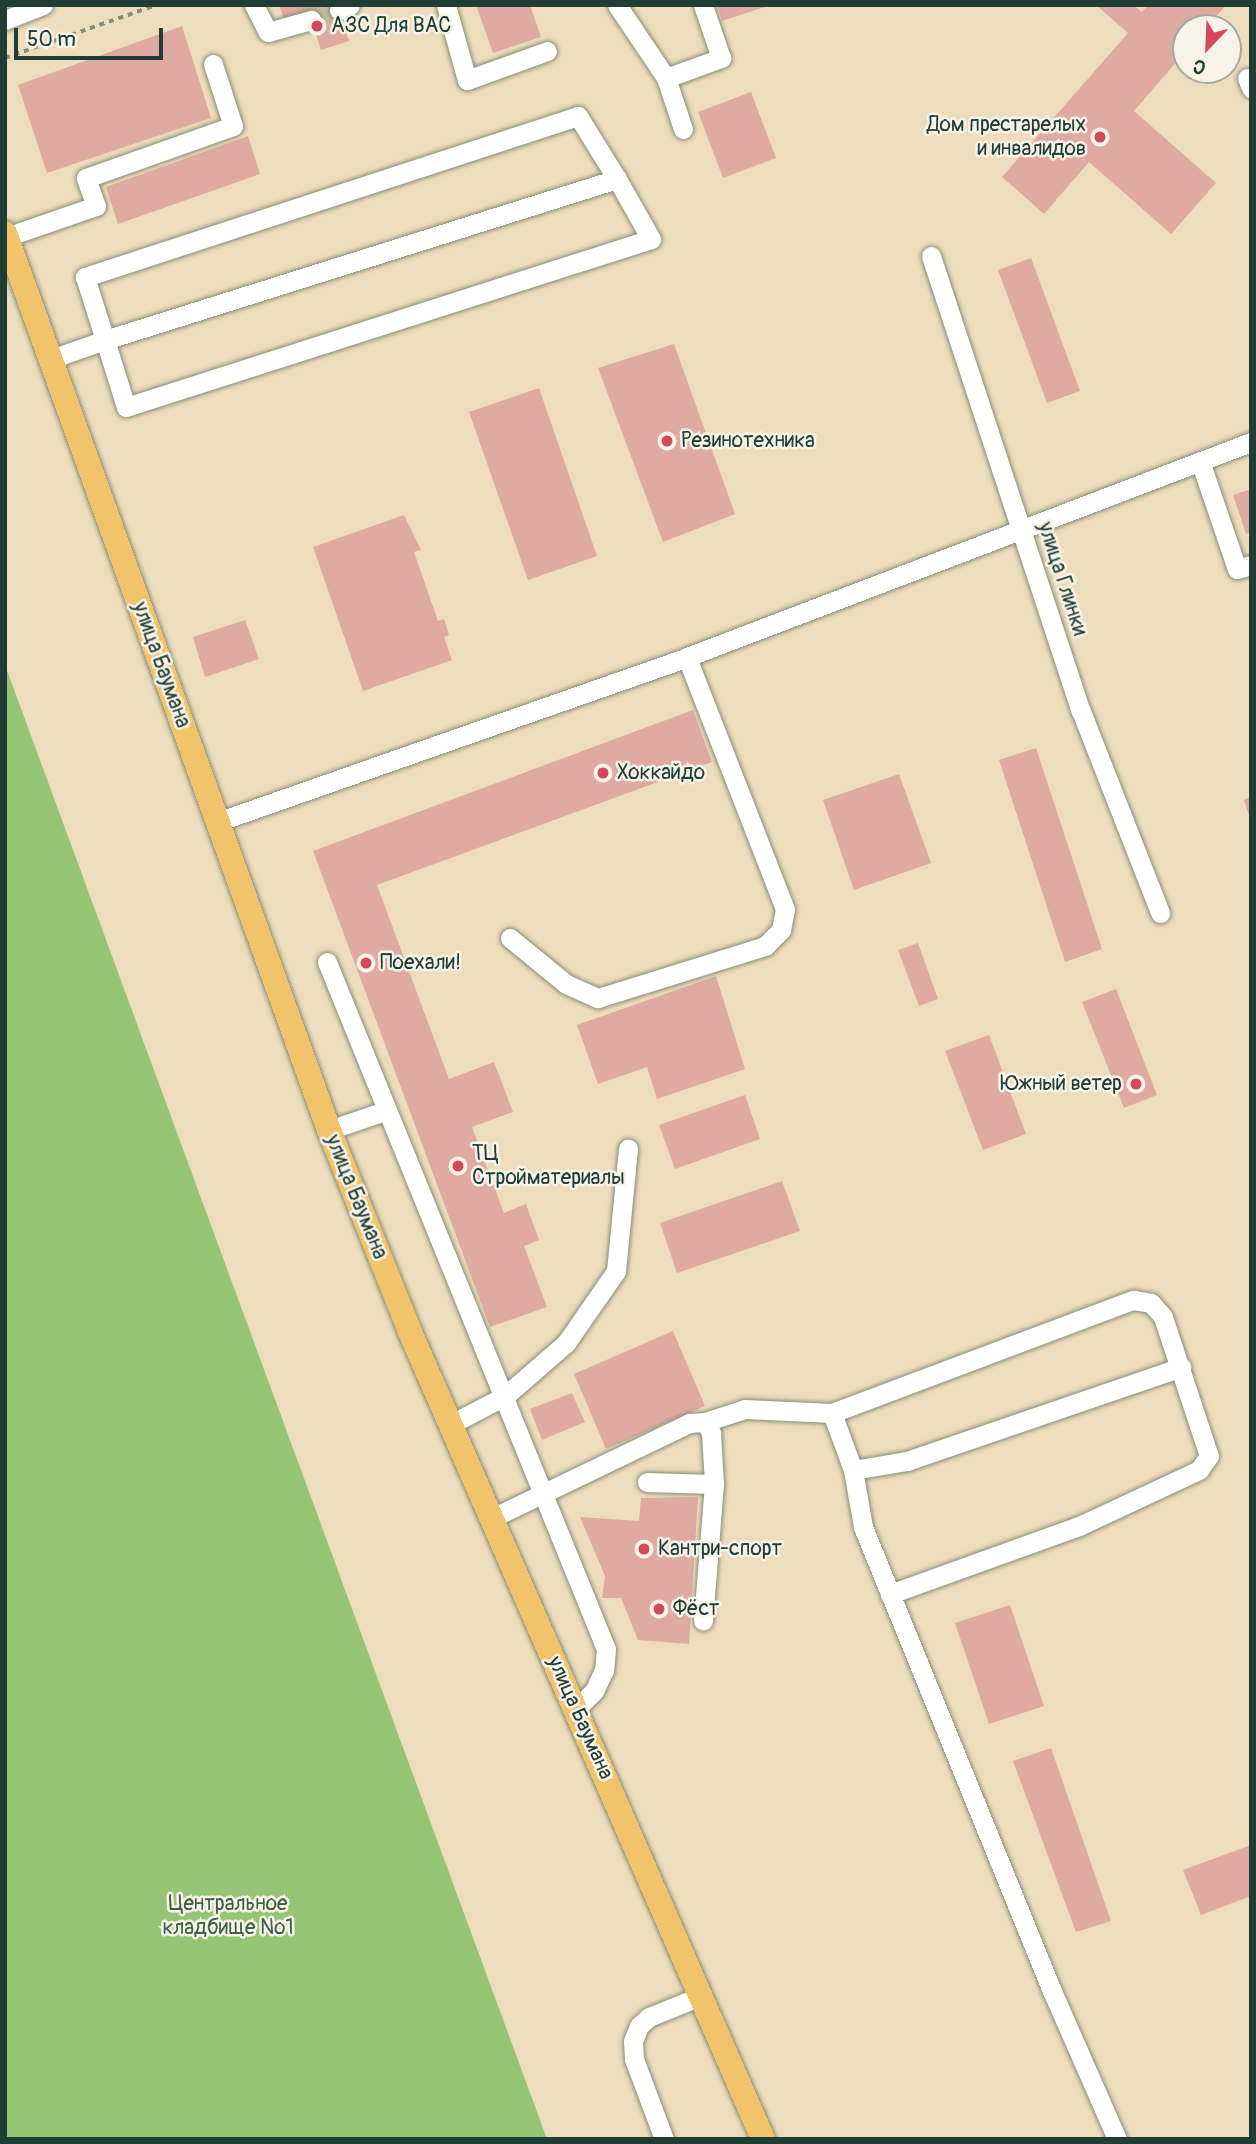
<!DOCTYPE html>
<html>
<head>
<meta charset="utf-8">
<style>
  body { margin:0 }
  #map { position:relative; width:1256px; height:2144px; overflow:hidden; background:#eeddbc; font-family:Pangolin,sans-serif }
  div>[style] { position:absolute }
  [style*='--x'] { left:calc(var(--x)*1px); top:calc(var(--y)*1px); width:calc(var(--w)*1px); rotate:calc(var(--a)*1deg) }
  .green>* { inset:0; background:#95c574 }
  .building>* { inset:0; background:#dfaaa2 }
  .minor-tunnel>* { height:19px; margin-top:-9.5px; transform-origin:0; background:repeating-linear-gradient(90deg,#c5bda1 0 19px,transparent 0 29px) }
  .path>* { height:3.5px; margin-top:-1.75px; transform-origin:0; background:repeating-linear-gradient(90deg,#868d78 0 5px,transparent 0 10px) }
  .roads { filter:drop-shadow(0 0 2px #868d78) drop-shadow(0 0 2px #868d78) }
  .minor>* { height:19px; margin:-9.5px; padding:0 9.5px; transform-origin:9.5px; border-radius:9.5px; background:#fff }
  .major>* { height:24px; margin:-12px; padding:0 12px; transform-origin:12px; border-radius:12px; background:#f1c36a }
  .dots>* { width:19px; height:19px; translate:-50% -50%; box-sizing:border-box; border:4px solid #f7f3e8; border-radius:50% }
  span { translate:-50% -50%; white-space:nowrap; text-align:center; line-height:1.15; -webkit-text-stroke:5px #f7f3e8; paint-order:stroke }
  .poi-label { font-size:21px; color:#1f3d34 }
  .left { translate:0 -50%; text-align:left }
  .right { translate:-100% -50%; text-align:right }
  .street-label { font-size:21px; color:#1f3d34 }
  .park-label { font-size:21px; color:#3c5f44 }
  .frame { position:absolute; inset:0; border:7px solid #1f3d34; pointer-events:none }
  .north { position:absolute; left:1172px; top:14px; width:70px; height:70px; box-sizing:border-box; background:#f7f3e8; border:2px solid #a1aaa0; border-radius:50%; rotate:203deg; font-size:19px; font-weight:700; line-height:28px; text-align:center; color:#1f3d34 }
  .north::after { content:''; display:block; margin:auto; width:24px; height:32px; background:#d1495b; clip-path:polygon(50% 0,100% 100%,50% 72%,0 100%) }
  .scale { position:absolute; left:14px; top:28px; width:149px; height:32px; box-sizing:border-box; border:4px solid #1f3d34; border-top:0; padding-left:9px; font-size:21px; line-height:24px; white-space:nowrap; color:#1f3d34; -webkit-text-stroke:5px #f7f3e8; paint-order:stroke }
</style>
</head>
<body>
<div id="map">
  <div class="green">
    <div style="clip-path:polygon(5px 665px,547px 2139px,5px 2139px)"></div>
  </div>
  <div class="building">
    <div style="clip-path:polygon(279px 5px,337px 5px,349px 41px,321px 50px,308px 11px,284px 19px)"></div>
    <div style="clip-path:polygon(476px 5px,530px 5px,541px 37px,493px 53px)"></div>
    <div style="clip-path:polygon(724px 5px,768px 5px,768px 6px,722px 21px,718px 7px)"></div>
    <div style="clip-path:polygon(1096px 5px,1133px 5px,1142px 12px,1148px 5px,1226px 5px,1206px 28px,1186px 28px,1186px 51px,1134px 111px,1216px 183px,1171px 234px,1089px 162px,1044px 214px,1002px 177px,1128px 33px)"></div>
    <div style="clip-path:polygon(182px 26px,211px 118px,47px 173px,18px 85px)"></div>
    <div style="clip-path:polygon(751px 92px,776px 158px,723px 178px,698px 112px)"></div>
    <div style="clip-path:polygon(248px 136px,260px 174px,118px 224px,106px 187px)"></div>
    <div style="clip-path:polygon(1031px 258px,1080px 391px,1047px 403px,998px 270px)"></div>
    <div style="clip-path:polygon(674px 344px,735px 514px,663px 542px,598px 368px)"></div>
    <div style="clip-path:polygon(539px 388px,597px 556px,528px 580px,469px 412px)"></div>
    <div style="clip-path:polygon(1251px 489px,1251px 532px,1246px 534px,1233px 495px)"></div>
    <div style="clip-path:polygon(404px 515px,421px 550px,414px 552px,438px 621px,444px 619px,449px 635px,444px 637px,452px 660px,363px 691px,313px 547px)"></div>
    <div style="clip-path:polygon(245px 620px,259px 659px,205px 677px,193px 637px)"></div>
    <div style="clip-path:polygon(693px 710px,712px 762px,377px 885px,449px 1079px,494px 1062px,513px 1112px,472px 1127px,504px 1213px,526px 1204px,539px 1240px,524px 1246px,547px 1307px,490px 1327px,313px 851px)"></div>
    <div style="clip-path:polygon(1036px 748px,1102px 949px,1065px 962px,999px 760px)"></div>
    <div style="clip-path:polygon(899px 774px,931px 863px,854px 890px,823px 800px)"></div>
    <div style="clip-path:polygon(1251px 797px,1251px 819px,1250px 819px,1244px 800px)"></div>
    <div style="clip-path:polygon(918px 943px,938px 999px,919px 1006px,898px 950px)"></div>
    <div style="clip-path:polygon(716px 976px,745px 1069px,657px 1099px,647px 1067px,598px 1084px,577px 1025px)"></div>
    <div style="clip-path:polygon(1116px 989px,1157px 1095px,1124px 1108px,1082px 1002px)"></div>
    <div style="clip-path:polygon(989px 1035px,1026px 1134px,983px 1150px,945px 1051px)"></div>
    <div style="clip-path:polygon(745px 1095px,760px 1139px,675px 1169px,659px 1125px)"></div>
    <div style="clip-path:polygon(782px 1181px,800px 1231px,677px 1273px,660px 1223px)"></div>
    <div style="clip-path:polygon(673px 1331px,705px 1406px,606px 1449px,574px 1374px)"></div>
    <div style="clip-path:polygon(572px 1393px,585px 1422px,542px 1440px,530px 1409px)"></div>
    <div style="clip-path:polygon(698px 1497px,689px 1644px,638px 1640px,621px 1598px,602px 1598px,605px 1576px,580px 1517px,639px 1521px,641px 1498px)"></div>
    <div style="clip-path:polygon(1010px 1605px,1044px 1706px,989px 1724px,955px 1623px)"></div>
    <div style="clip-path:polygon(1051px 1748px,1111px 1921px,1076px 1932px,1013px 1761px)"></div>
    <div style="clip-path:polygon(1251px 1845px,1251px 1896px,1201px 1915px,1183px 1870px)"></div>
  </div>
  <div class="minor-tunnel">
    <div style="--x:311;--y:20;--w:30;--a:-20"></div>
  </div>
  <div class="path">
    <div style="--x:5;--y:58;--w:160;--a:-19.3"></div>
  </div>
  <div class="roads">
    <div class="minor">
      <div style="--x:254;--y:5;--w:30;--a:63"></div>
      <div style="--x:268;--y:32;--w:45;--a:-15.6"></div>
      <div style="--x:446;--y:5;--w:78;--a:74.4"></div>
      <div style="--x:467;--y:80;--w:85;--a:-19.9"></div>
      <div style="--x:617;--y:5;--w:88;--a:56.1"></div>
      <div style="--x:339;--y:10;--w:12;--a:-24"></div>
      <div style="--x:5;--y:20;--w:41;--a:-21.5"></div>
      <div style="--x:1247;--y:78;--w:11;--a:68"></div>
      <div style="--x:683;--y:129;--w:54;--a:-108.4"></div>
      <div style="--x:666;--y:78;--w:59;--a:-20"></div>
      <div style="--x:721;--y:58;--w:56;--a:-108.8"></div>
      <div style="--x:6;--y:237;--w:95;--a:-19"></div>
      <div style="--x:96;--y:206;--w:30;--a:-110"></div>
      <div style="--x:86;--y:178;--w:156;--a:-19.5"></div>
      <div style="--x:233;--y:126;--w:65;--a:-107.9"></div>
      <div style="--x:931;--y:256;--w:479;--a:71.8"></div>
      <div style="--x:1081;--y:711;--w:217;--a:68.6"></div>
      <div style="--x:51;--y:359;--w:57;--a:-19.4"></div>
      <div style="--x:105;--y:340;--w:537;--a:-17.46"></div>
      <div style="--x:617;--y:179;--w:74;--a:-121.8"></div>
      <div style="--x:578;--y:116;--w:519;--a:161.91"></div>
      <div style="--x:85;--y:277;--w:66;--a:72.4"></div>
      <div style="--x:105;--y:340;--w:70;--a:72.6"></div>
      <div style="--x:126;--y:407;--w:551;--a:-17.74"></div>
      <div style="--x:651;--y:239;--w:69;--a:-119.5"></div>
      <div style="--x:1200;--y:461;--w:114;--a:71.1"></div>
      <div style="--x:1237;--y:569;--w:15;--a:-16"></div>
      <div style="--x:217;--y:822;--w:498;--a:-19.3"></div>
      <div style="--x:687;--y:657;--w:604;--a:-20.87"></div>
      <div style="--x:510;--y:938;--w:72;--a:39.4"></div>
      <div style="--x:566;--y:984;--w:35;--a:24"></div>
      <div style="--x:598;--y:998;--w:175;--a:-17.3"></div>
      <div style="--x:765;--y:946;--w:23;--a:-45"></div>
      <div style="--x:781;--y:930;--w:21;--a:-79"></div>
      <div style="--x:785;--y:909;--w:270;--a:-111.3"></div>
      <div style="--x:327;--y:962;--w:741;--a:67.9"></div>
      <div style="--x:606;--y:1649;--w:21;--a:95"></div>
      <div style="--x:604;--y:1670;--w:23;--a:115"></div>
      <div style="--x:594;--y:1691;--w:25;--a:135"></div>
      <div style="--x:329;--y:1130;--w:59;--a:-18.7"></div>
      <div style="--x:832;--y:1413;--w:61;--a:69.8"></div>
      <div style="--x:853;--y:1470;--w:58;--a:80"></div>
      <div style="--x:863;--y:1527;--w:501;--a:67.84"></div>
      <div style="--x:1052;--y:1991;--w:162;--a:66.3"></div>
      <div style="--x:705;--y:1422;--w:42;--a:-18"></div>
      <div style="--x:745;--y:1409;--w:87;--a:2.6"></div>
      <div style="--x:832;--y:1413;--w:322;--a:-20.6"></div>
      <div style="--x:1133;--y:1300;--w:18;--a:9"></div>
      <div style="--x:1151;--y:1303;--w:18;--a:49"></div>
      <div style="--x:1163;--y:1317;--w:146;--a:71.7"></div>
      <div style="--x:1209;--y:1456;--w:17;--a:126"></div>
      <div style="--x:1199;--y:1470;--w:132;--a:155"></div>
      <div style="--x:1079;--y:1526;--w:201;--a:160.2"></div>
      <div style="--x:451;--y:1424;--w:61;--a:-27.4"></div>
      <div style="--x:505;--y:1396;--w:81;--a:-41"></div>
      <div style="--x:566;--y:1343;--w:88;--a:-55.2"></div>
      <div style="--x:616;--y:1271;--w:123;--a:-84.4"></div>
      <div style="--x:853;--y:1470;--w:55;--a:-9.5"></div>
      <div style="--x:907;--y:1461;--w:290;--a:-18.9"></div>
      <div style="--x:647;--y:1482;--w:67;--a:1.7"></div>
      <div style="--x:492;--y:1518;--w:219;--a:-25.7"></div>
      <div style="--x:689;--y:1423;--w:16;--a:-4"></div>
      <div style="--x:705;--y:1422;--w:13;--a:61"></div>
      <div style="--x:711;--y:1433;--w:51;--a:86.6"></div>
      <div style="--x:714;--y:1484;--w:137;--a:94.6"></div>
      <div style="--x:664;--y:2139;--w:85;--a:-110.6"></div>
      <div style="--x:634;--y:2059;--w:18;--a:-93"></div>
      <div style="--x:633;--y:2041;--w:16;--a:-68"></div>
      <div style="--x:639;--y:2026;--w:13;--a:-42"></div>
      <div style="--x:649;--y:2017;--w:56;--a:-22"></div>
    </div>
    <div class="major">
      <div style="--x:5;--y:233;--w:954;--a:70.14"></div>
      <div style="--x:329;--y:1130;--w:218;--a:68.1"></div>
      <div style="--x:410;--y:1332;--w:881;--a:66.37"></div>
    </div>
  </div>
  <div class="dots">
    <div style="left:317px;top:26px;background:#d1495b"></div>
    <div style="left:1100px;top:137px;background:#d1495b"></div>
    <div style="left:667px;top:441px;background:#d1495b"></div>
    <div style="left:603px;top:773px;background:#d1495b"></div>
    <div style="left:366px;top:963px;background:#d1495b"></div>
    <div style="left:1136px;top:1084px;background:#d1495b"></div>
    <div style="left:458px;top:1166px;background:#d1495b"></div>
    <div style="left:644px;top:1549px;background:#d1495b"></div>
    <div style="left:659px;top:1609px;background:#d1495b"></div>
  </div>
  <div class="poi-label">
    <span class="left" style="left:331px;top:26px">АЗС Для ВАС</span>
    <span class="right" style="left:1086px;top:137px">Дом престарелых<br>и инвалидов</span>
    <span class="left" style="left:681px;top:441px">Резинотехника</span>
    <span class="left" style="left:617px;top:773px">Хоккайдо</span>
    <span class="left" style="left:380px;top:963px">Поехали!</span>
    <span class="right" style="left:1122px;top:1084px">Южный ветер</span>
    <span class="left" style="left:472px;top:1166px">ТЦ<br>Стройматериалы</span>
    <span class="left" style="left:658px;top:1549px">Кантри-спорт</span>
    <span class="left" style="left:673px;top:1609px">Фёст</span>
  </div>
  <div class="street-label">
    <span style="left:1062px;top:579px;rotate:72deg">улица Глинки</span>
    <span style="left:161px;top:665px;rotate:70deg">улица Баумана</span>
    <span style="left:356px;top:1197px;rotate:68deg">улица Баумана</span>
    <span style="left:580px;top:1718px;rotate:66deg">улица Баумана</span>
  </div>
  <div class="park-label">
    <span style="left:228px;top:1916px">Центральное<br>кладбище №1</span>
  </div>
  <div class="frame"></div>
  <div class="north">С</div>
  <div class="scale">50 m</div>
</div>
</body>
</html>
